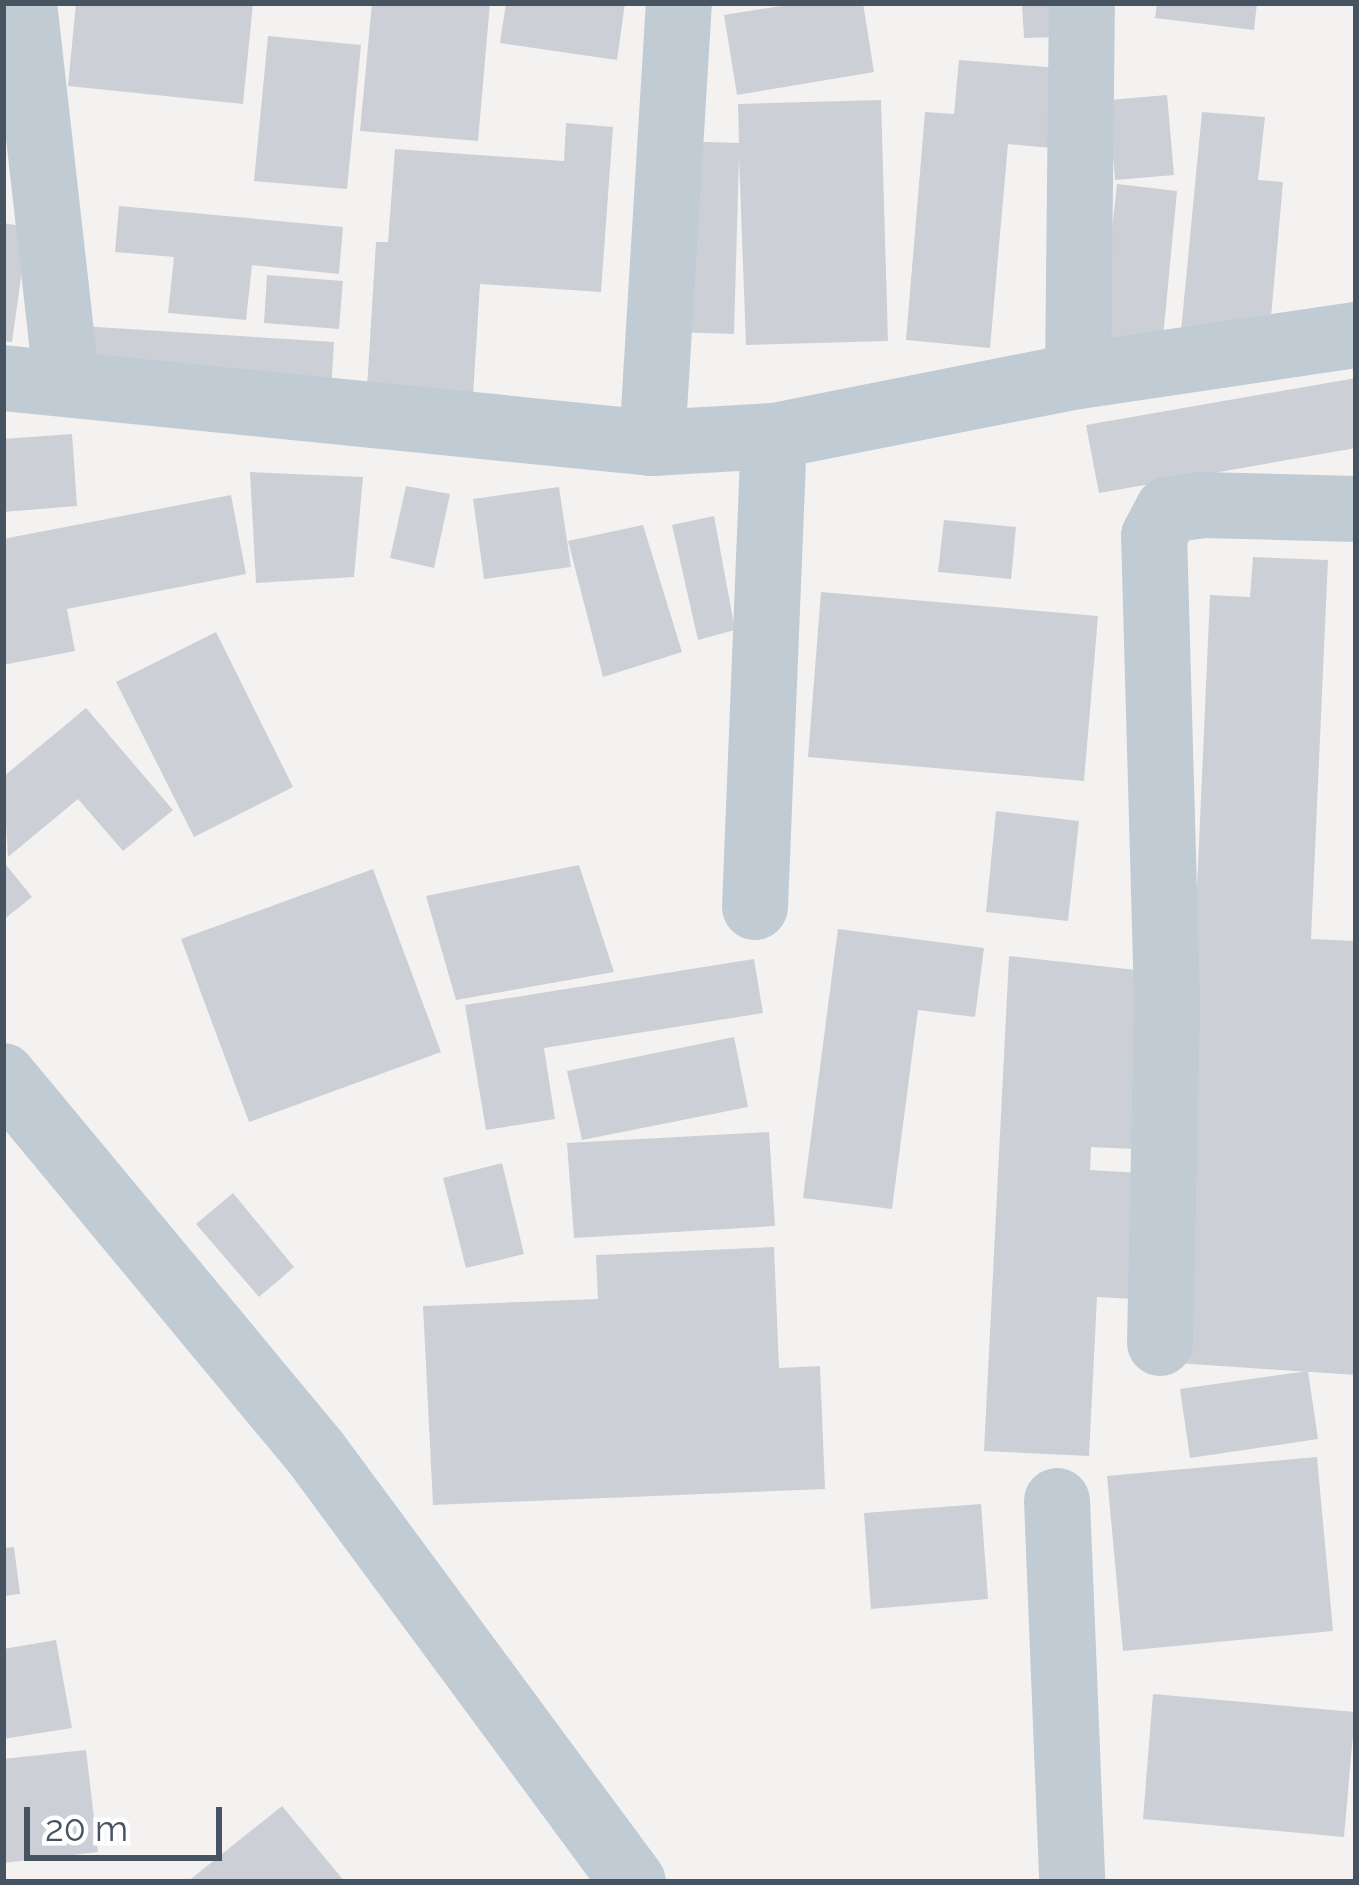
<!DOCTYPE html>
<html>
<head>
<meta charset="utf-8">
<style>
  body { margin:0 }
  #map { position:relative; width:1359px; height:1885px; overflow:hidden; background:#f4f1f1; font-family:Raleway,sans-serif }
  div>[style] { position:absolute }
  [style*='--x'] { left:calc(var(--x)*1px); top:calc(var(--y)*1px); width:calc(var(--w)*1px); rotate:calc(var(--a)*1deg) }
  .building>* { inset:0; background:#ccd0d6 }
  .street>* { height:66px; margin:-33px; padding:0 33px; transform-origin:33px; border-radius:33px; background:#c0cbd4 }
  span { translate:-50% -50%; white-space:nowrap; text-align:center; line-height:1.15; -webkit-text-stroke:9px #fff; paint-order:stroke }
  .frame { position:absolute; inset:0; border:6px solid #465461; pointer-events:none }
  .scale { position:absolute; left:24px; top:1807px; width:198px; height:54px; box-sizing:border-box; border:6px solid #465461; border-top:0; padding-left:15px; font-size:36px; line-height:42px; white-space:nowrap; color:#465461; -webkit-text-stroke:9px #fff; paint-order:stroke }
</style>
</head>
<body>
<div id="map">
  <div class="building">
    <div style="clip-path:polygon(76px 3px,253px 3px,243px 104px,68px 86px)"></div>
    <div style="clip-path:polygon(372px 3px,490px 3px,478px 141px,360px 131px)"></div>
    <div style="clip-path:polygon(506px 3px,625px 3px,617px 60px,500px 43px)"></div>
    <div style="clip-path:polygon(799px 3px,863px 3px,874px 72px,737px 95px,724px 15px)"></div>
    <div style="clip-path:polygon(1022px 3px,1060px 3px,1061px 37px,1024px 38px)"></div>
    <div style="clip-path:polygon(1157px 3px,1257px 3px,1254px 30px,1155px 18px)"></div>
    <div style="clip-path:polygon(268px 36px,361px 45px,347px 189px,254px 181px)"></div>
    <div style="clip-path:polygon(959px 60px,1058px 68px,1051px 148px,1008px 144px,990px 348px,906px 340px,925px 112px,954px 114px)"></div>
    <div style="clip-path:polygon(1167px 95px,1174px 175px,1115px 180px,1109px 100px)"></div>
    <div style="clip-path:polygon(881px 100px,888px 341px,746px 345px,739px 157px,734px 334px,672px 332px,678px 141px,739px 143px,738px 104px)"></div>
    <div style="clip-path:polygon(1202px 112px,1265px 117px,1258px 180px,1283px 182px,1269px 340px,1181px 331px)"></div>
    <div style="clip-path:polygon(566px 123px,613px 127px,601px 292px,480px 284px,473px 396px,367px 388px,376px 242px,388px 242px,395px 149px,564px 161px)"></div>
    <div style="clip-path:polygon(1117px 184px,1177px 191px,1162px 348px,1100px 341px)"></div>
    <div style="clip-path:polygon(119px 206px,343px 227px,339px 274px,252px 265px,246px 320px,168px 313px,174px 257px,115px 252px)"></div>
    <div style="clip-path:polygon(3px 223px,28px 227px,12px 342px,3px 341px)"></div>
    <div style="clip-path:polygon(267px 275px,343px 281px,339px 329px,264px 323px)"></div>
    <div style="clip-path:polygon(81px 326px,334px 342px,331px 393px,77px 377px)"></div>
    <div style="clip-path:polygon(1356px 378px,1356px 448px,1099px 493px,1086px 425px)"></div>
    <div style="clip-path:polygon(72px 434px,77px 506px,3px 512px,3px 439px)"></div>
    <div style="clip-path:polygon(250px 472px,363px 477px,354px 577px,256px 583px)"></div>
    <div style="clip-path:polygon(406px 486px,450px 494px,434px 568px,390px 558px)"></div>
    <div style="clip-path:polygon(559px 487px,571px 567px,484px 579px,473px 499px)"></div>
    <div style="clip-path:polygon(231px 495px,246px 574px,67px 609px,75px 651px,3px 665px,3px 539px)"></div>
    <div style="clip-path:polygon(714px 516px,735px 630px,698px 640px,672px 525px)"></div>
    <div style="clip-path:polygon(944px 520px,1016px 527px,1011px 579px,938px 572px)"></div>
    <div style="clip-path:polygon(643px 525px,682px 652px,603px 677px,568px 541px)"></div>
    <div style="clip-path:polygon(1253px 557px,1328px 560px,1311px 939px,1356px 941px,1356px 1375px,1176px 1363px,1210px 595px,1250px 597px)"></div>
    <div style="clip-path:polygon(821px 592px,1098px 616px,1084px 781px,808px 757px)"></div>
    <div style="clip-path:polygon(216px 632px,293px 787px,194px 837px,116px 682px)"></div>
    <div style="clip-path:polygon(86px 708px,173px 810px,123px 851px,78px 799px,8px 857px,3px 777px)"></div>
    <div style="clip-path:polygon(996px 811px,1079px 821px,1068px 921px,986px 912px)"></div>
    <div style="clip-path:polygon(3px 861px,32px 897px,3px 920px)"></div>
    <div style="clip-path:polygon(579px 865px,614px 972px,456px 1000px,426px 896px)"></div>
    <div style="clip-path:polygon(373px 869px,441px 1052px,249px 1122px,181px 939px)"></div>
    <div style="clip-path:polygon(838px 929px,984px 948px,975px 1017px,918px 1010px,892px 1209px,803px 1198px)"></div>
    <div style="clip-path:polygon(1009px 956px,1163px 973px,1154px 1150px,1091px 1147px,1090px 1170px,1157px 1174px,1150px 1300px,1097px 1297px,1089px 1456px,984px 1451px)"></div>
    <div style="clip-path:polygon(754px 959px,763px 1013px,544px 1048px,555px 1119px,486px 1130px,465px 1005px)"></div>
    <div style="clip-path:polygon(734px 1037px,748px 1107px,582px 1140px,567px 1071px)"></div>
    <div style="clip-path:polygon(769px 1132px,775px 1226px,574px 1238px,567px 1143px)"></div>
    <div style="clip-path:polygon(502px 1163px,524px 1254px,466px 1268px,443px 1178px)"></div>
    <div style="clip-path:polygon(233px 1193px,294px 1267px,259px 1297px,196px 1224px)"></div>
    <div style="clip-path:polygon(774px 1247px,779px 1368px,820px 1366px,825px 1489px,433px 1505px,423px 1306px,598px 1299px,596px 1255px)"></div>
    <div style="clip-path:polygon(1308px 1371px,1318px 1439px,1190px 1458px,1180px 1389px)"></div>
    <div style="clip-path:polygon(1317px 1457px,1333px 1631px,1123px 1651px,1107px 1476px)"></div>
    <div style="clip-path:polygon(981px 1504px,988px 1599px,871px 1609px,864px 1513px)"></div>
    <div style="clip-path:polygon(14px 1547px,20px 1594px,3px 1596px,3px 1548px)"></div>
    <div style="clip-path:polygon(56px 1640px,72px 1728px,3px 1739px,3px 1649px)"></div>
    <div style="clip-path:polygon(1153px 1694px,1355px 1712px,1344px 1837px,1143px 1819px)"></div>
    <div style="clip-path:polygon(86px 1750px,98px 1852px,3px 1863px,3px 1759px)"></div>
    <div style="clip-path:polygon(282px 1806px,345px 1882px,187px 1882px)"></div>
  </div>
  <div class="street">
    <div style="--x:24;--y:3;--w:379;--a:83.6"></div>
    <div style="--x:1078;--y:376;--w:373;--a:-89.4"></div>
    <div style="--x:3;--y:378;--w:652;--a:5.72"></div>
    <div style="--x:652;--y:443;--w:122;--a:-3.3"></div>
    <div style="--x:774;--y:436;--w:310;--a:-11.2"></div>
    <div style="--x:1078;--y:376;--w:281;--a:-8.4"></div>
    <div style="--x:652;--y:443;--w:441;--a:-86.5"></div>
    <div style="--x:755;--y:907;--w:471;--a:-87.7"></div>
    <div style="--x:3;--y:1076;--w:490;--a:50.3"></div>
    <div style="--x:316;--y:1453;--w:533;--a:53.54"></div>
    <div style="--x:1160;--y:1343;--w:344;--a:-88.8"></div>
    <div style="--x:1167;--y:999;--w:463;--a:-91.6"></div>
    <div style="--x:1154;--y:536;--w:30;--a:-62"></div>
    <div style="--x:1168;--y:510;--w:34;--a:-8"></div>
    <div style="--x:1202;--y:505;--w:154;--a:1.5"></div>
    <div style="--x:1057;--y:1501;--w:381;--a:87.7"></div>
  </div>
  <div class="frame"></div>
  <div class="scale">20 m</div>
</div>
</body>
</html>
